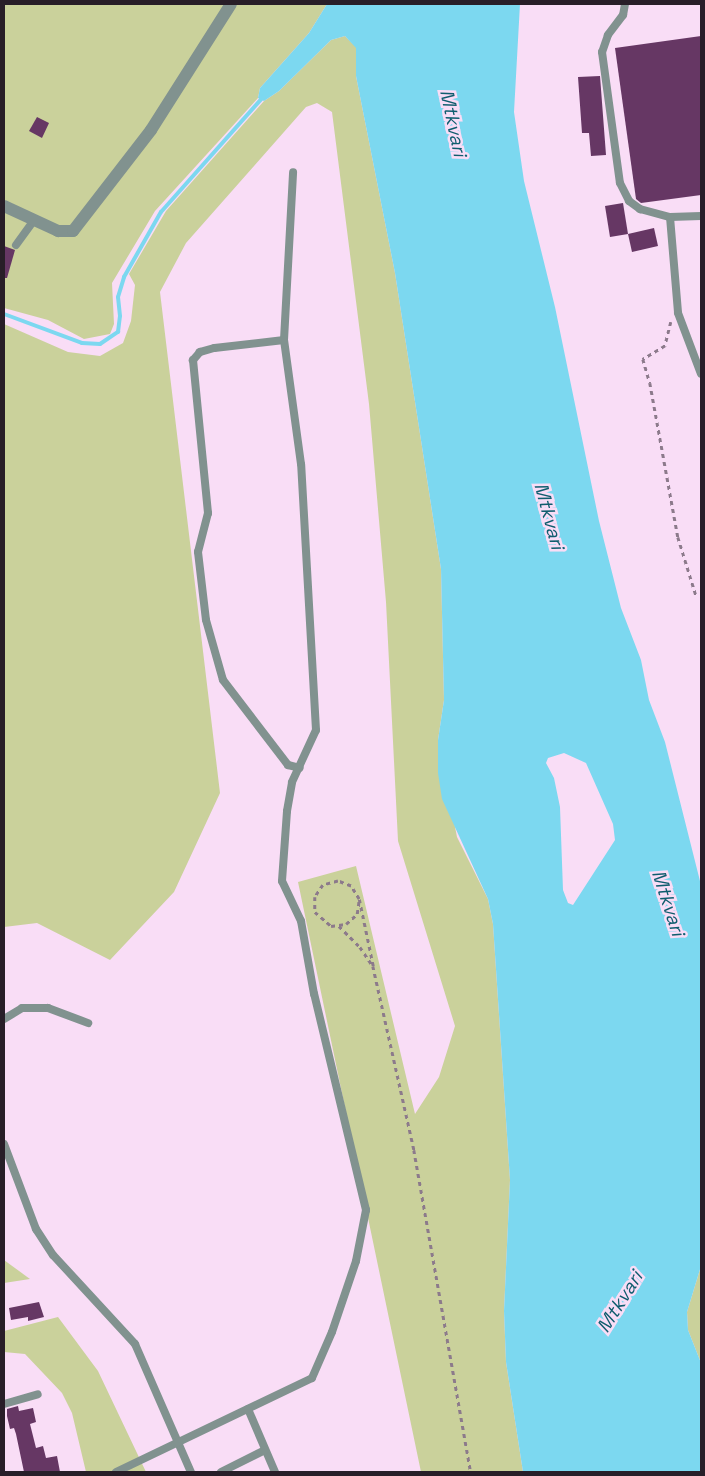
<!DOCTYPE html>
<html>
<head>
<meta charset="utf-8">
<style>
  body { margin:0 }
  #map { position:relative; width:705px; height:1476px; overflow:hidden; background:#f9ddf6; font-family:"Space Grotesk",sans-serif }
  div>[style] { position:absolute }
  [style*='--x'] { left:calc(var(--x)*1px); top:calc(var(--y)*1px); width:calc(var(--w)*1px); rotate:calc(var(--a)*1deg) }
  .green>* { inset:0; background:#cad19b }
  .water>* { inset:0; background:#7cd8f0 }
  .stream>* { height:4px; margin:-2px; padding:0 2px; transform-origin:2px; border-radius:2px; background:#7cd8f0 }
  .building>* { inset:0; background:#663764 }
  .path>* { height:2.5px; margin-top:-1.25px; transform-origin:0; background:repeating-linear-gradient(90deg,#8c7a8b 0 4px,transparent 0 8px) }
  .lane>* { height:8px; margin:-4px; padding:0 4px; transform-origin:4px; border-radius:4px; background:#81928f }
  .street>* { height:12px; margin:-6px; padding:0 6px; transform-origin:6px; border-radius:6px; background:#81928f }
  span { translate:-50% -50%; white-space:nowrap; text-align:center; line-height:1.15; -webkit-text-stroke:5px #f9ddf6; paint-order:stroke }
  .water-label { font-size:19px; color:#0f5d6e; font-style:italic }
  .frame { position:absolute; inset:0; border:5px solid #281e28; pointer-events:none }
</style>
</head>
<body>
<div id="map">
  <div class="green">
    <div style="clip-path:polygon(4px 4px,327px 4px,309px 33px,260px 88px,258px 98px,155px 211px,112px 283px,114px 324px,110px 334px,84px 339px,48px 320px,4px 308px)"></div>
    <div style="clip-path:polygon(345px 36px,357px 48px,356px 76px,395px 273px,441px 569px,444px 700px,438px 740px,457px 837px,488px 899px,493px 924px,510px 1180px,504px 1311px,506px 1362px,523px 1472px,421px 1472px,298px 882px,356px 866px,415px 1114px,439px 1077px,455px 1026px,398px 841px,386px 602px,369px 404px,332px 112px,317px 103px,306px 107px,186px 243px,160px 292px,220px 793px,174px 892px,110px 960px,37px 923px,4px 927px,4px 324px,68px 352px,100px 356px,123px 343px,131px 321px,135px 285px,129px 274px,166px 211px,264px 101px,279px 91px,331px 40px)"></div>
    <div style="clip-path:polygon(4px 1260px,30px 1279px,4px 1283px)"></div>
    <div style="clip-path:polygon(701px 1266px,701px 1363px,688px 1330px,687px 1312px)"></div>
    <div style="clip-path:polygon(58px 1317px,98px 1371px,146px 1472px,86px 1472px,72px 1413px,62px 1393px,25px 1354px,4px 1352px,4px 1331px)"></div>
  </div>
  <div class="water">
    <div style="clip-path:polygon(evenodd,327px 4px,520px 4px,514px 112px,524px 181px,555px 307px,599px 521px,621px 608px,641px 660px,649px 700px,665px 742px,701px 885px,701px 1266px,687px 1312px,688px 1330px,701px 1363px,701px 1472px,523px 1472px,506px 1362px,504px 1311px,510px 1180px,493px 924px,488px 899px,442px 799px,438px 773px,438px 740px,444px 700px,441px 569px,395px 273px,356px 76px,356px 48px,345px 36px,331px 40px,279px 91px,264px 101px,258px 98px,260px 88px,309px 33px,327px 4px,564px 753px,586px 763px,613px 824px,615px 840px,573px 905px,568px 903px,563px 890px,560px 807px,554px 778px,546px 763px,548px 758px,564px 753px)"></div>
  </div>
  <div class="stream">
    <div style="--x:4;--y:314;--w:83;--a:20.4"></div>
    <div style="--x:82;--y:343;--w:18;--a:3"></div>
    <div style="--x:100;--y:344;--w:22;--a:-34"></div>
    <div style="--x:118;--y:332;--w:16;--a:-83"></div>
    <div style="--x:120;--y:316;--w:19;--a:-96"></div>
    <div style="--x:118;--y:297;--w:21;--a:-73"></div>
    <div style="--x:124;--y:277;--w:75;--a:-60.4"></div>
    <div style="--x:161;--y:212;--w:154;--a:-48.4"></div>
  </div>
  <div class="building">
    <div style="clip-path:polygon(701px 36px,701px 195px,641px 203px,636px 199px,615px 48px)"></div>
    <div style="clip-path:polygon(600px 76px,606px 155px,591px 156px,589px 133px,582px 133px,578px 77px)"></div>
    <div style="clip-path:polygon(37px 117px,49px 123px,42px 138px,29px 131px)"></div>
    <div style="clip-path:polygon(623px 203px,628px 234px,610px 237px,605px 206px)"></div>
    <div style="clip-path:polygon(654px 228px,658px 246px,632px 252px,628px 234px)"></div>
    <div style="clip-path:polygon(4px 246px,15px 250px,7px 278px,4px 278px)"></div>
    <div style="clip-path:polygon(39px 1302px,44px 1317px,28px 1321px,28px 1317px,11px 1320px,9px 1308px)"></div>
    <div style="clip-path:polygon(18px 1406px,19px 1411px,33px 1408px,36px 1422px,30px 1424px,36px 1448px,43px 1446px,46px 1458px,57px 1456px,60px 1472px,24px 1472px,16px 1434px,14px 1428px,10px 1429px,7px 1416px,7px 1409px)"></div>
  </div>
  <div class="path">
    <div style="--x:671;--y:322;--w:25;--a:104"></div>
    <div style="--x:665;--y:346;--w:26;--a:149"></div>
    <div style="--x:643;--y:359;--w:25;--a:74"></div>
    <div style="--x:650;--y:383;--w:157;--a:79.7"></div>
    <div style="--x:678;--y:537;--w:61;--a:72.8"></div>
    <div style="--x:339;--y:926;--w:30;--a:45"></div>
    <div style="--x:360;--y:947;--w:23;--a:56"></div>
    <div style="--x:373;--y:966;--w:68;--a:-101.8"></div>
    <div style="--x:359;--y:899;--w:15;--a:-122"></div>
    <div style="--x:351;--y:886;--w:14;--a:-159"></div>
    <div style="--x:338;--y:881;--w:16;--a:165"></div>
    <div style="--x:323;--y:885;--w:14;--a:124"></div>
    <div style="--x:315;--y:897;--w:15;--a:90"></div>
    <div style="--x:315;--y:912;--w:21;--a:41"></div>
    <div style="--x:331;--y:926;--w:15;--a:-8"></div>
    <div style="--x:346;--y:924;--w:15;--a:-42"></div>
    <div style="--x:357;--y:914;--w:15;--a:-82"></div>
    <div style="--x:373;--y:966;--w:189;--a:77.4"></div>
    <div style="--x:414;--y:1150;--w:327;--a:80"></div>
  </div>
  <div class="lane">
    <div style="--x:625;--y:4;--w:11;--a:100"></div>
    <div style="--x:623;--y:15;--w:25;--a:127"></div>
    <div style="--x:608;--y:35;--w:18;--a:109"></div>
    <div style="--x:602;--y:52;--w:132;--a:82.2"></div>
    <div style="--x:620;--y:183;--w:20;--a:63"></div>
    <div style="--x:629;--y:201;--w:14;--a:36"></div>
    <div style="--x:640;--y:209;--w:31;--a:15"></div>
    <div style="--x:670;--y:217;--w:31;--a:-2"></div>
    <div style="--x:670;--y:217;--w:96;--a:85.2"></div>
    <div style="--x:678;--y:313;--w:65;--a:69.3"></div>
    <div style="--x:16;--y:245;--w:31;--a:-54"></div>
    <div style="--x:284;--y:340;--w:70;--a:173.5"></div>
    <div style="--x:214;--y:348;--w:15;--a:164"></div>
    <div style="--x:200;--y:352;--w:11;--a:131"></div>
    <div style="--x:193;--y:360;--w:154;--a:84.4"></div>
    <div style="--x:208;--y:513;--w:40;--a:104.4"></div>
    <div style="--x:198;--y:552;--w:68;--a:83.3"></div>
    <div style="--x:206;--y:620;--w:62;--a:74.2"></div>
    <div style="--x:223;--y:680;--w:107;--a:52.6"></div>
    <div style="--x:288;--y:765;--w:12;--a:14"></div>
    <div style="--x:4;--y:1019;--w:21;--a:-31"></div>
    <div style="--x:22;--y:1008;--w:26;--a:0"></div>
    <div style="--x:48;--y:1008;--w:43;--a:20.6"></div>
    <div style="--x:4;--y:1144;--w:91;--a:69.4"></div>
    <div style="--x:36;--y:1229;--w:31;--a:57"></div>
    <div style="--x:53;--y:1255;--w:121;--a:47.3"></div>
    <div style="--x:135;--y:1344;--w:140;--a:66.4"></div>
    <div style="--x:4;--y:1404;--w:35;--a:-16"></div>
    <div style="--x:248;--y:1409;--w:69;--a:66.8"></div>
    <div style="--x:116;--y:1472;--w:217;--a:-25.6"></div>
    <div style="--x:312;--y:1378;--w:50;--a:-66.5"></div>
    <div style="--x:332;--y:1332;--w:75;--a:-71.3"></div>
    <div style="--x:356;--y:1261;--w:52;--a:-78.9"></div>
    <div style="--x:366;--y:1210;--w:222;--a:-103.5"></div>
    <div style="--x:314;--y:994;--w:74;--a:-100.1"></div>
    <div style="--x:301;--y:921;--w:44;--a:-115.4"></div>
    <div style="--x:282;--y:881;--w:70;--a:-85.9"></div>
    <div style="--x:287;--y:811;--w:29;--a:-80"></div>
    <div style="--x:292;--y:782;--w:57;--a:-65.2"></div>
    <div style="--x:316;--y:730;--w:266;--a:-93.2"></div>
    <div style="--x:301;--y:464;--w:125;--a:-97.8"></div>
    <div style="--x:284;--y:340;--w:168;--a:-86.9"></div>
    <div style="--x:221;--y:1472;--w:49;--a:-26.6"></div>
  </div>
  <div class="street">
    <div style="--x:4;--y:206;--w:60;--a:24.8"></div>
    <div style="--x:58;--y:231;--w:15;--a:0"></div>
    <div style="--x:73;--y:231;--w:128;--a:-52.3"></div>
    <div style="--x:151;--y:130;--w:149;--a:-57.6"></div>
  </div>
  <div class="water-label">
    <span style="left:453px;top:123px;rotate:78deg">Mtkvari</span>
    <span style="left:549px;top:516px;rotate:75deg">Mtkvari</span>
    <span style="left:668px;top:903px;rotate:72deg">Mtkvari</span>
    <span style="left:620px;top:1302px;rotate:-58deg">Mtkvari</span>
  </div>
  <div class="frame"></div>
</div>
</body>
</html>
